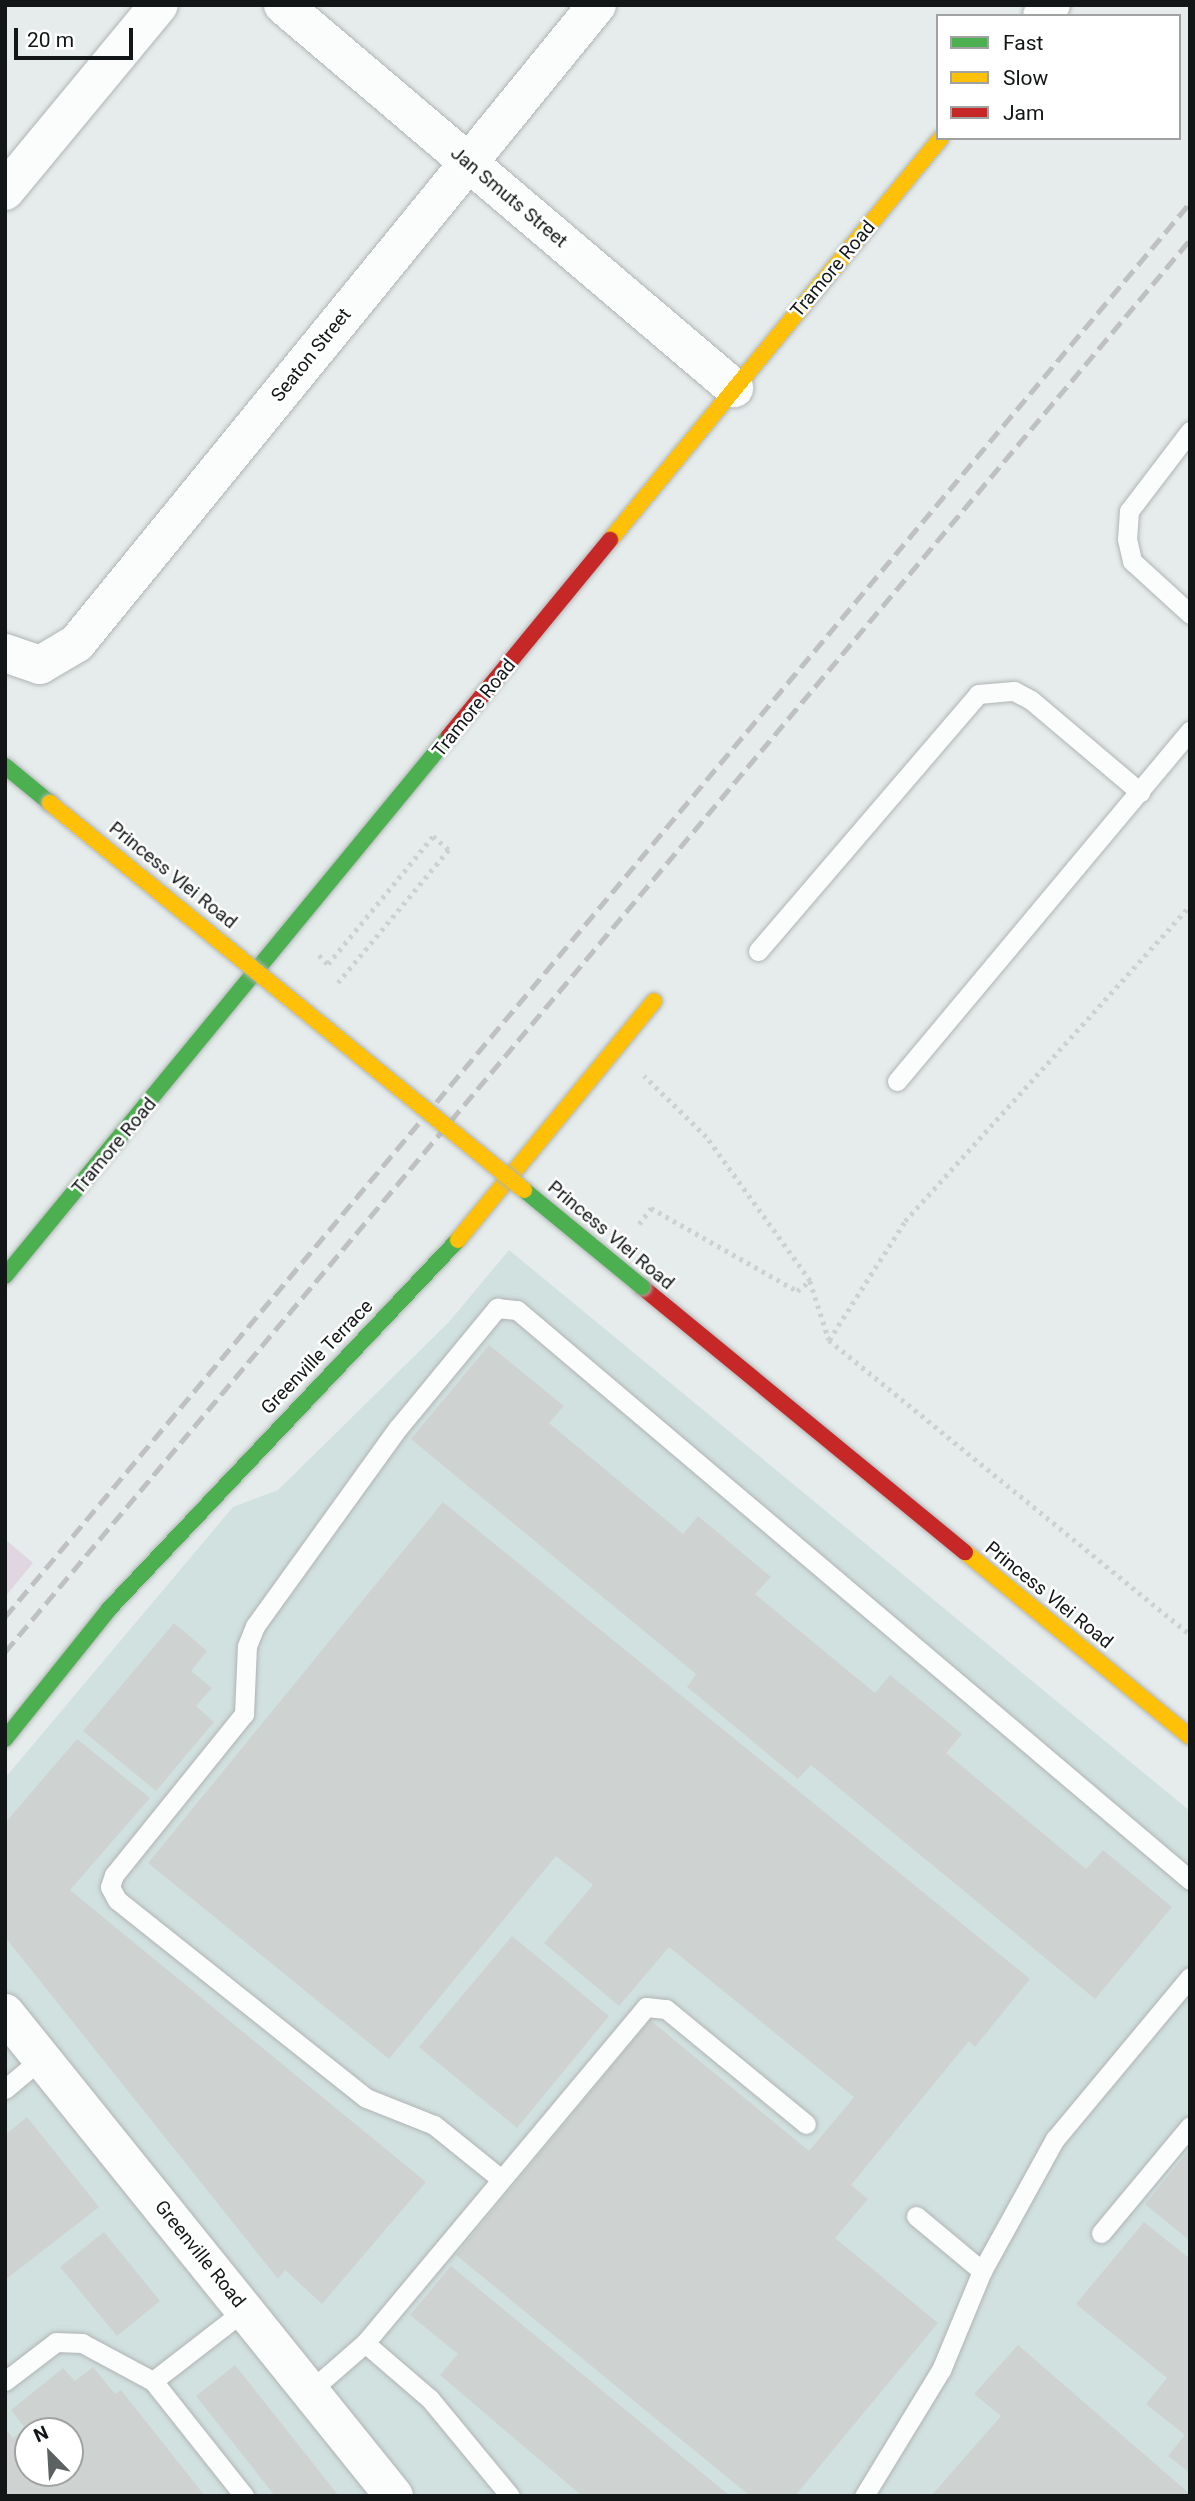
<!DOCTYPE html>
<html>
<head>
<meta charset="utf-8">
<style>
  body { margin:0 }
  #map { position:relative; width:1195px; height:2501px; overflow:hidden; background:#e5eceb; font-family:Roboto,sans-serif }
  div>[style] { position:absolute }
  [style*='--x'] { left:calc(var(--x)*1px); top:calc(var(--y)*1px); width:calc(var(--w)*1px); rotate:calc(var(--a)*1deg) }
  .built>* { inset:0; background:#d1e1df }
  .green>* { inset:0; background:#e0d6e2 }
  .building>* { inset:0; background:#ced3d2 }
  .path>* { height:4.5px; margin-top:-2.25px; transform-origin:0; background:repeating-linear-gradient(90deg,#ced1d1 0 3.5px,transparent 0 8.5px) }
  .roads { filter:drop-shadow(0 0 2px #b0b4b4) drop-shadow(0 0 2px #b0b4b4) }
  .lane>* { height:19px; margin:-9.5px; padding:0 9.5px; transform-origin:9.5px; border-radius:9.5px; background:#fbfcfc }
  .street>* { height:38px; margin:-19px; padding:0 19px; transform-origin:19px; border-radius:19px; background:#fbfcfc }
  .fast>* { height:16px; margin:-8px; padding:0 8px; transform-origin:8px; border-radius:8px; background:#4caf50 }
  .slow>* { height:16px; margin:-8px; padding:0 8px; transform-origin:8px; border-radius:8px; background:#ffc107 }
  .jam>* { height:16px; margin:-8px; padding:0 8px; transform-origin:8px; border-radius:8px; background:#c62828 }
  .rail>* { height:5px; margin-top:-2.5px; transform-origin:0; background:repeating-linear-gradient(90deg,#bfc0c0 0 14px,transparent 0 21px) }
  .bridges { filter:drop-shadow(0 0 2px #b0b4b4) drop-shadow(0 0 2px #b0b4b4) }
  .fast-bridge>* { height:16px; margin:-8px; padding:0 8px; transform-origin:8px; border-radius:8px; background:#4caf50 }
  .slow-bridge>* { height:16px; margin:-8px; padding:0 8px; transform-origin:8px; border-radius:8px; background:#ffc107 }
  span { translate:-50% -50%; white-space:nowrap; text-align:center; line-height:1.15; -webkit-text-stroke:5px #fff; paint-order:stroke }
  .street-label { font-size:19px; color:#121616 }
  .frame { position:absolute; inset:0; border:7px solid #121616; pointer-events:none }
  .legend { position:absolute; left:936px; top:14px; width:245px; height:126px; box-sizing:border-box; background:#fff; border:2px solid #a0a2a2; margin:0; padding:9px 12px; list-style:none; font-size:21px; color:#121616 }
  .legend li { display:flex; align-items:center; gap:14px; height:35px }
  .legend b { width:35px; border:2px solid #a0a2a2 }
  .north { position:absolute; left:14px; top:2417px; width:70px; height:70px; box-sizing:border-box; background:#fff; border:2px solid #a0a2a2; border-radius:50%; rotate:336deg; font-size:19px; font-weight:700; line-height:28px; text-align:center; color:#121616 }
  .north::after { content:''; display:block; margin:auto; width:24px; height:32px; background:#5c6161; clip-path:polygon(50% 0,100% 100%,50% 72%,0 100%) }
  .scale { position:absolute; left:14px; top:28px; width:119px; height:32px; box-sizing:border-box; border:4px solid #121616; border-top:0; padding-left:9px; font-size:21px; line-height:24px; white-space:nowrap; color:#121616; -webkit-text-stroke:5px #fff; paint-order:stroke }
</style>
</head>
<body>
<div id="map">
  <div class="built">
    <div style="clip-path:polygon(evenodd,509px 1250px,1190px 1811px,1190px 2496px,5px 2496px,5px 1778px,233px 1507px,278px 1490px,449px 1322px,509px 1250px,28px 2431px,70px 2431px,70px 2473px,28px 2473px,28px 2431px)"></div>
  </div>
  <div class="green">
    <div style="clip-path:polygon(5px 1539px,33px 1563px,5px 1597px)"></div>
  </div>
  <div class="building">
    <div style="clip-path:polygon(489px 1345px,564px 1406px,549px 1423px,683px 1534px,698px 1516px,771px 1577px,755px 1594px,875px 1693px,890px 1675px,962px 1734px,946px 1753px,1086px 1869px,1103px 1850px,1172px 1907px,1095px 1999px,811px 1765px,798px 1779px,687px 1687px,696px 1674px,411px 1439px)"></div>
    <div style="clip-path:polygon(443px 1502px,1030px 1979px,975px 2047px,969px 2041px,851px 2185px,868px 2199px,835px 2238px,938px 2323px,795px 2496px,750px 2496px,456px 2255px,650px 2020px,809px 2151px,854px 2097px,669px 1947px,619px 2006px,544px 1943px,593px 1885px,556px 1856px,389px 2059px,148px 1863px)"></div>
    <div style="clip-path:polygon(174px 1623px,207px 1651px,191px 1671px,212px 1688px,196px 1706px,214px 1722px,156px 1791px,83px 1731px)"></div>
    <div style="clip-path:polygon(77px 1739px,150px 1798px,70px 1890px,426px 2182px,322px 2304px,285px 2270px,278px 2279px,5px 1937px,5px 1823px)"></div>
    <div style="clip-path:polygon(512px 1936px,609px 2016px,517px 2128px,419px 2047px)"></div>
    <div style="clip-path:polygon(27px 2117px,99px 2207px,5px 2280px,5px 2135px)"></div>
    <div style="clip-path:polygon(1190px 2149px,1190px 2241px,1145px 2204px)"></div>
    <div style="clip-path:polygon(1144px 2222px,1190px 2259px,1190px 2473px,1168px 2456px,1185px 2435px,1146px 2404px,1167px 2378px,1076px 2304px)"></div>
    <div style="clip-path:polygon(104px 2232px,160px 2301px,117px 2336px,60px 2267px)"></div>
    <div style="clip-path:polygon(451px 2266px,730px 2496px,582px 2496px,440px 2375px,458px 2354px,410px 2315px)"></div>
    <div style="clip-path:polygon(1018px 2345px,1190px 2494px,1190px 2496px,931px 2496px,1001px 2416px,974px 2394px)"></div>
    <div style="clip-path:polygon(235px 2365px,339px 2496px,275px 2496px,196px 2396px)"></div>
    <div style="clip-path:polygon(evenodd,93px 2367px,115px 2394px,121px 2390px,205px 2496px,5px 2496px,5px 2428px,13px 2438px,25px 2428px,11px 2410px,63px 2368px,75px 2381px,93px 2367px,28px 2431px,70px 2431px,70px 2473px,28px 2473px,28px 2431px)"></div>
  </div>
  <div class="path">
    <div style="--x:319;--y:955;--w:13;--a:45"></div>
    <div style="--x:328;--y:964;--w:166;--a:-50.6"></div>
    <div style="--x:433;--y:836;--w:21;--a:41"></div>
    <div style="--x:449;--y:850;--w:173;--a:129.8"></div>
    <div style="--x:639;--y:1224;--w:20;--a:-53"></div>
    <div style="--x:651;--y:1208;--w:168;--a:29.6"></div>
    <div style="--x:797;--y:1291;--w:16;--a:-38"></div>
    <div style="--x:810;--y:1281;--w:178;--a:-125.8"></div>
    <div style="--x:706;--y:1137;--w:87;--a:-135.5"></div>
    <div style="--x:810;--y:1281;--w:62;--a:72.1"></div>
    <div style="--x:829;--y:1340;--w:466;--a:39.2"></div>
    <div style="--x:829;--y:1340;--w:141;--a:-57.4"></div>
    <div style="--x:905;--y:1221;--w:425;--a:-47.9"></div>
  </div>
  <div class="roads">
    <div class="lane">
      <div style="--x:1190;--y:431;--w:101;--a:127.3"></div>
      <div style="--x:1129;--y:511;--w:28;--a:94"></div>
      <div style="--x:1127;--y:539;--w:23;--a:77"></div>
      <div style="--x:1132;--y:561;--w:79;--a:42.4"></div>
      <div style="--x:758;--y:951;--w:338;--a:-49.4"></div>
      <div style="--x:978;--y:694;--w:36;--a:-5"></div>
      <div style="--x:1014;--y:691;--w:19;--a:28"></div>
      <div style="--x:1031;--y:700;--w:143;--a:40.2"></div>
      <div style="--x:897;--y:1081;--w:457;--a:-50.1"></div>
      <div style="--x:5;--y:2089;--w:48;--a:-40"></div>
      <div style="--x:501;--y:2179;--w:86;--a:-141.1"></div>
      <div style="--x:434;--y:2125;--w:73;--a:-158.3"></div>
      <div style="--x:366;--y:2098;--w:318;--a:-141.5"></div>
      <div style="--x:117;--y:1900;--w:15;--a:-118"></div>
      <div style="--x:110;--y:1887;--w:13;--a:-72"></div>
      <div style="--x:114;--y:1875;--w:207;--a:-51.1"></div>
      <div style="--x:244;--y:1714;--w:68;--a:-87.5"></div>
      <div style="--x:247;--y:1646;--w:22;--a:-68"></div>
      <div style="--x:255;--y:1626;--w:244;--a:-54.2"></div>
      <div style="--x:398;--y:1428;--w:156;--a:-50.5"></div>
      <div style="--x:497;--y:1308;--w:20;--a:6"></div>
      <div style="--x:517;--y:1310;--w:882;--a:40.26"></div>
      <div style="--x:916;--y:2216;--w:86;--a:39.8"></div>
      <div style="--x:1101;--y:2233;--w:139;--a:-50.2"></div>
      <div style="--x:5;--y:2381;--w:64;--a:-37.4"></div>
      <div style="--x:56;--y:2342;--w:26;--a:2"></div>
      <div style="--x:82;--y:2343;--w:81;--a:28.2"></div>
      <div style="--x:153;--y:2381;--w:147;--a:51.6"></div>
      <div style="--x:153;--y:2381;--w:116;--a:-37.7"></div>
      <div style="--x:310;--y:2391;--w:73;--a:-41.1"></div>
      <div style="--x:510;--y:2496;--w:126;--a:-129.5"></div>
      <div style="--x:430;--y:2399;--w:86;--a:-139.3"></div>
      <div style="--x:365;--y:2343;--w:438;--a:-50.1"></div>
      <div style="--x:646;--y:2007;--w:20;--a:6"></div>
      <div style="--x:666;--y:2009;--w:181;--a:39.4"></div>
      <div style="--x:864;--y:2496;--w:148;--a:-58.6"></div>
      <div style="--x:941;--y:2370;--w:107;--a:-67.5"></div>
      <div style="--x:982;--y:2271;--w:151;--a:-61.1"></div>
      <div style="--x:1055;--y:2139;--w:211;--a:-50.2"></div>
    </div>
    <div class="street">
      <div style="--x:283;--y:5;--w:592;--a:40.34"></div>
      <div style="--x:1042;--y:16;--w:14;--a:-51"></div>
      <div style="--x:5;--y:191;--w:241;--a:-50.4"></div>
      <div style="--x:5;--y:653;--w:37;--a:19"></div>
      <div style="--x:40;--y:665;--w:43;--a:-30.7"></div>
      <div style="--x:77;--y:643;--w:823;--a:-50.82"></div>
      <div style="--x:5;--y:2013;--w:620;--a:51.15"></div>
    </div>
    <div class="fast">
      <div style="--x:5;--y:766;--w:58;--a:39.4"></div>
      <div style="--x:5;--y:1276;--w:699;--a:-50.57"></div>
      <div style="--x:5;--y:1739;--w:166;--a:-51.3"></div>
      <div style="--x:109;--y:1609;--w:508;--a:-46.6"></div>
    </div>
    <div class="slow">
      <div style="--x:610;--y:540;--w:521;--a:-50.53"></div>
      <div style="--x:458;--y:1240;--w:309;--a:-50.6"></div>
      <div style="--x:965;--y:1552;--w:291;--a:39.4"></div>
    </div>
    <div class="jam">
      <div style="--x:449;--y:736;--w:254;--a:-50.6"></div>
      <div style="--x:642;--y:1287;--w:418;--a:39.4"></div>
    </div>
  </div>
  <div class="rail">
    <div style="--x:5;--y:1617;--w:1845;--a:-50.04"></div>
    <div style="--x:5;--y:1652;--w:1843;--a:-50"></div>
  </div>
  <div class="bridges">
    <div class="fast-bridge">
      <div style="--x:524;--y:1190;--w:153;--a:39.4"></div>
    </div>
    <div class="slow-bridge">
      <div style="--x:50;--y:803;--w:612;--a:39.23"></div>
    </div>
  </div>
  <div class="street-label">
    <span style="left:509px;top:197px;rotate:40deg">Jan Smuts Street</span>
    <span style="left:833px;top:269px;rotate:-50deg">Tramore Road</span>
    <span style="left:311px;top:355px;rotate:-51deg">Seaton Street</span>
    <span style="left:474px;top:708px;rotate:-51deg">Tramore Road</span>
    <span style="left:173px;top:875px;rotate:39deg">Princess Vlei Road</span>
    <span style="left:114px;top:1146px;rotate:-50deg">Tramore Road</span>
    <span style="left:611px;top:1235px;rotate:40deg">Princess Vlei Road</span>
    <span style="left:317px;top:1357px;rotate:-46deg">Greenville Terrace</span>
    <span style="left:1049px;top:1595px;rotate:39deg">Princess Vlei Road</span>
    <span style="left:200px;top:2254px;rotate:51deg">Greenville Road</span>
  </div>
  <div class="frame"></div>
  <ul class="legend">
  <li><b style="height:9px;background:#4caf50"></b>Fast</li>
  <li><b style="height:9px;background:#ffc107"></b>Slow</li>
  <li><b style="height:9px;background:#c62828"></b>Jam</li>
  </ul>
  <div class="north">N</div>
  <div class="scale">20 m</div>
</div>
</body>
</html>
